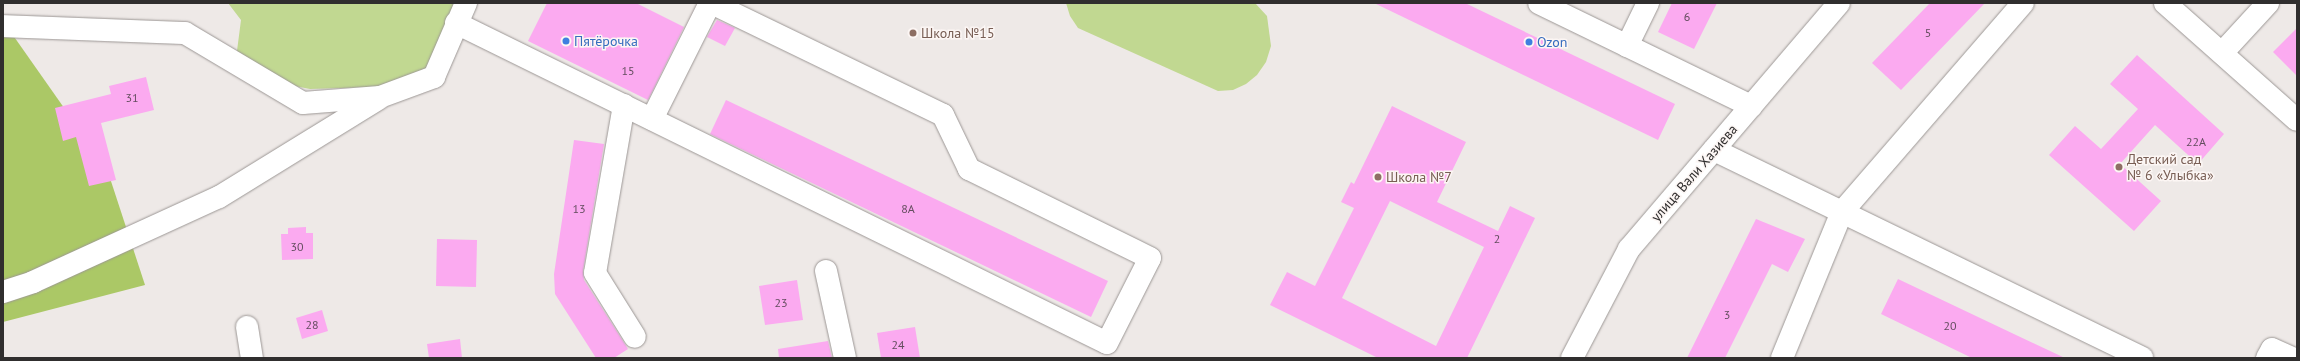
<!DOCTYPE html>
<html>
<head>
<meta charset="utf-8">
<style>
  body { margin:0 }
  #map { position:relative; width:2300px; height:361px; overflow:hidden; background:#eee9e7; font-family:"PT Sans",sans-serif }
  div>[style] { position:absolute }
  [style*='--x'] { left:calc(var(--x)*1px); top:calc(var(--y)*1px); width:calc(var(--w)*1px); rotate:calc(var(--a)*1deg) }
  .green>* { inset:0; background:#c1d891 }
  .forest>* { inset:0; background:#abc866 }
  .building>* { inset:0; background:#fbaaf0 }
  .roads { filter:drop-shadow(0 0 1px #9c9795) drop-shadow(0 0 1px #9c9795) }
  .minor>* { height:22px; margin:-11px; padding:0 11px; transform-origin:11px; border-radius:11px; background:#fff }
  .dots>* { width:11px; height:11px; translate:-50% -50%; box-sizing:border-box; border:2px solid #fcf6f4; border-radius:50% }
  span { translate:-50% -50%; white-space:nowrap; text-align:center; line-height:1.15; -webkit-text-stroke:3px #fcf6f4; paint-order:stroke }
  .number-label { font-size:12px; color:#634d5e }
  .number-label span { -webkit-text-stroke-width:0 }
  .education-label { font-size:14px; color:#785e54 }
  .left { translate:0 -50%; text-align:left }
  .shop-label { font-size:14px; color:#366cbe }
  .street-label { font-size:14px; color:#302e2e }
  .frame { position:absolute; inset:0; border:4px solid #302e2e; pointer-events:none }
</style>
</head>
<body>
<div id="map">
  <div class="green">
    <div style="clip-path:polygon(228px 3px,459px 3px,428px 69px,376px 87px,310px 89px,234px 74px,241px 20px)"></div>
    <div style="clip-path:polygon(1066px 3px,1255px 3px,1267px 16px,1271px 46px,1266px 62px,1257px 75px,1246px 84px,1233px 90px,1218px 91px,1078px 28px,1070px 16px)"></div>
  </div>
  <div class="forest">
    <div style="clip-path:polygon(3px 21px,107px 169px,145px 285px,3px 322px)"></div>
  </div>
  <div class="building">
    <div style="clip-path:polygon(547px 3px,636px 3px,684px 27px,648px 100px,528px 41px)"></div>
    <div style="clip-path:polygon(1374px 3px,1465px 3px,1675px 104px,1658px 140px)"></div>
    <div style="clip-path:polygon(1672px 3px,1717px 3px,1694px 49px,1658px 32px)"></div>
    <div style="clip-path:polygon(1930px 3px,1985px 3px,1901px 90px,1872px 63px)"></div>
    <div style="clip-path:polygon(717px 20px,735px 28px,725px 46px,707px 37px)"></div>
    <div style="clip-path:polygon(2297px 28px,2297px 76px,2273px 52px)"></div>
    <div style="clip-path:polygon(2137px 55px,2224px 134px,2198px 164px,2155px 125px,2120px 164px,2161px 201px,2134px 231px,2049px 155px,2075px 126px,2101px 149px,2138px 109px,2110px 84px)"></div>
    <div style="clip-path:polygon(146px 77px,154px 110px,101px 123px,116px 180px,89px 186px,76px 137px,63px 141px,55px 108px,111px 94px,109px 86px)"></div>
    <div style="clip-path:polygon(726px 100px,1108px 281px,1091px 317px,710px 134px)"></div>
    <div style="clip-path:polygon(evenodd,1392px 106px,1466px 142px,1437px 202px,1498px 231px,1510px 206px,1535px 218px,1467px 358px,1378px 358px,1270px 305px,1287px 272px,1315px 286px,1354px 208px,1341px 202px,1351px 182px,1354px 184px,1392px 106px,1390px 201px,1484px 247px,1436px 346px,1342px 298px,1390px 201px)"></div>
    <div style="clip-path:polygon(574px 140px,604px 144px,583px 271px,584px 280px,628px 349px,614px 358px,596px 358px,555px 294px,554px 274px)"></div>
    <div style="clip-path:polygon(1756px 219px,1805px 239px,1788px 272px,1772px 264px,1725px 358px,1687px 358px)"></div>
    <div style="clip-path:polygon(306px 227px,306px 233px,313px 233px,313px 259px,282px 260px,281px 234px,288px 234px,288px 228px)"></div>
    <div style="clip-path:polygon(437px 239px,477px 240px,476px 287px,436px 286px)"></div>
    <div style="clip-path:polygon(1898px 279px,2016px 335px,2065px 358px,1972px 358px,1881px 314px)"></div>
    <div style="clip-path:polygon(797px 280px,803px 320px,765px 325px,759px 286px)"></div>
    <div style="clip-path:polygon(322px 310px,328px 331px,302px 339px,296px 318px)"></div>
    <div style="clip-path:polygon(915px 327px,920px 358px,881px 358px,877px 333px)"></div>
    <div style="clip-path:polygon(460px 339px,462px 358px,429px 358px,427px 344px)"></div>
    <div style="clip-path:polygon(828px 341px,832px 358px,779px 358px,778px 349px)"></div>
  </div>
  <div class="roads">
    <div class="minor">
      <div style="--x:1539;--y:3;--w:236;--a:25.9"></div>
      <div style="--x:2165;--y:3;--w:176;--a:41.6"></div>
      <div style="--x:456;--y:23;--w:725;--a:26.18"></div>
      <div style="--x:1107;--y:343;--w:95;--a:-63.2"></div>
      <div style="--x:1150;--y:258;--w:202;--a:-153.8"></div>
      <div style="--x:969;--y:169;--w:60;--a:-115.7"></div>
      <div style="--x:943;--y:115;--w:258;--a:-154.2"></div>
      <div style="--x:3;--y:26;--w:182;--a:2.2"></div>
      <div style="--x:185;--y:33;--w:137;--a:30.7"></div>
      <div style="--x:303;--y:103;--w:77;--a:-4.5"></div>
      <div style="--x:380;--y:97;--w:58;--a:-20.3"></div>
      <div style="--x:434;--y:77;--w:81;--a:-66.6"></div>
      <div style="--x:1627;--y:46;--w:48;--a:-64"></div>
      <div style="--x:2222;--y:53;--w:68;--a:-47.4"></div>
      <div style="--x:624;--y:105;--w:170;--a:99.8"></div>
      <div style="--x:595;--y:273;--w:75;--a:58"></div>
      <div style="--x:652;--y:119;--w:130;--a:-63.4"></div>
      <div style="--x:1714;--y:150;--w:476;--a:25.9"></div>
      <div style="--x:826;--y:271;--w:89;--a:77.7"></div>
      <div style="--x:3;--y:292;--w:32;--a:-18"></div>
      <div style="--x:33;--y:282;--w:205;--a:-24.6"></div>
      <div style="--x:219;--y:197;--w:187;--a:-31.6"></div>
      <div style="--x:247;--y:327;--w:31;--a:81"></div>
      <div style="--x:1572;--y:358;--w:123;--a:-62.4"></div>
      <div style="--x:1629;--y:249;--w:323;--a:-49.5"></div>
      <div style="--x:1782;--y:358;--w:158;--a:-67.7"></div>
      <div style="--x:1842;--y:212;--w:276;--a:-49.1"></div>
      <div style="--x:2267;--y:358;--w:10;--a:-61"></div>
      <div style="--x:2272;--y:349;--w:22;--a:24"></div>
    </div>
  </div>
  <div class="dots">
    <div style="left:913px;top:33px;background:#8d6e63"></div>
    <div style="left:566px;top:41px;background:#3f7fe0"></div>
    <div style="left:1529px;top:42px;background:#3f7fe0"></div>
    <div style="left:2119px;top:167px;background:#8d6e63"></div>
    <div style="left:1378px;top:177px;background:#8d6e63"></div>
  </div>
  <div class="number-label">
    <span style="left:1687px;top:17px">6</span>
    <span style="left:1928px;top:33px">5</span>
    <span style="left:628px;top:71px">15</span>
    <span style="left:132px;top:98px">31</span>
    <span style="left:2196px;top:142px">22А</span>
    <span style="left:579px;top:209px">13</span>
    <span style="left:908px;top:209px">8А</span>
    <span style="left:1497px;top:239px">2</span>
    <span style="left:297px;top:247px">30</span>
    <span style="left:781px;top:303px">23</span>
    <span style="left:1727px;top:315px">3</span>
    <span style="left:312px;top:325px">28</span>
    <span style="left:1950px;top:326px">20</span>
    <span style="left:898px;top:345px">24</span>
  </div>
  <div class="education-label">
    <span class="left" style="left:921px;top:33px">Школа №15</span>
    <span class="left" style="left:2127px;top:167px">Детский сад<br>№ 6 «Улыбка»</span>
    <span class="left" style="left:1386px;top:177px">Школа №7</span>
  </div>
  <div class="shop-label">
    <span class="left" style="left:574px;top:41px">Пятёрочка</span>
    <span class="left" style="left:1537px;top:42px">Ozon</span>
  </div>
  <div class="street-label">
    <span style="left:1694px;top:173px;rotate:-49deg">улица Вали Хазиева</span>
  </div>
  <div class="frame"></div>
</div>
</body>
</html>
